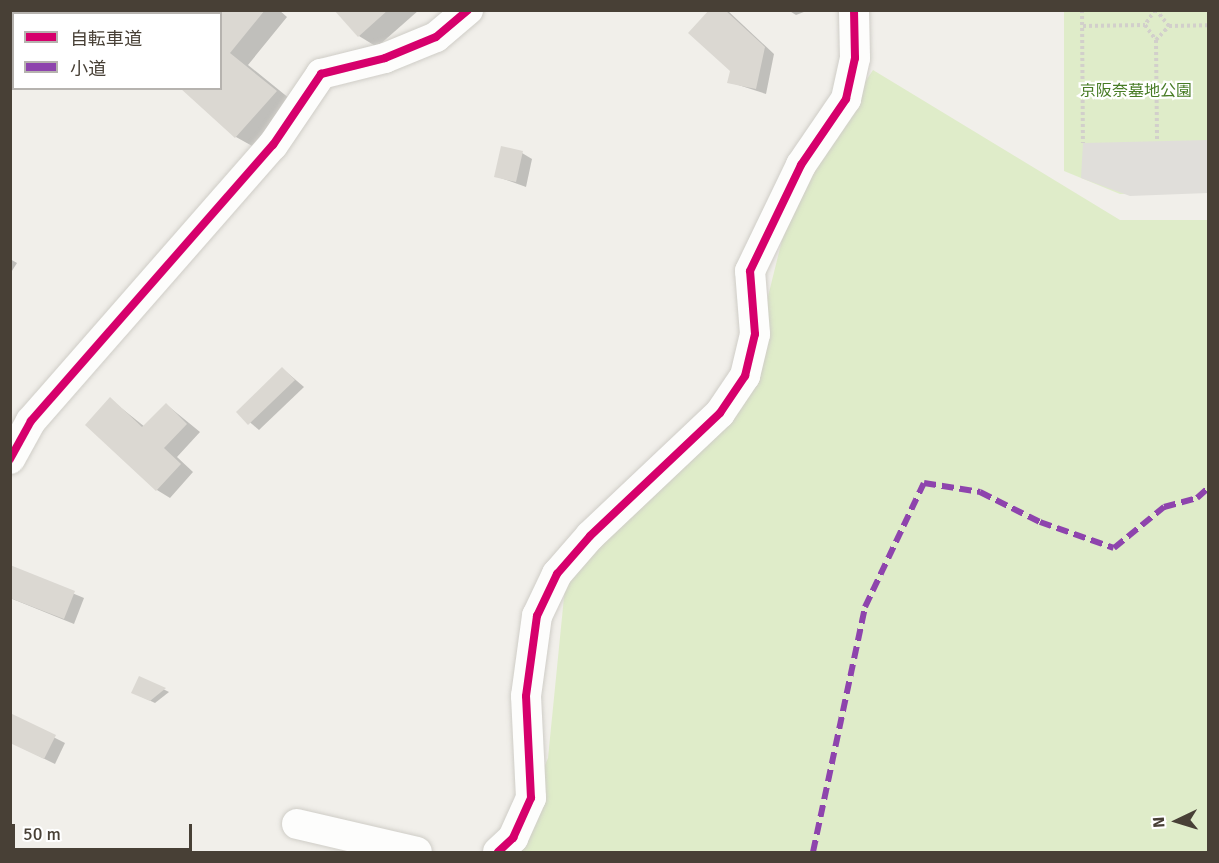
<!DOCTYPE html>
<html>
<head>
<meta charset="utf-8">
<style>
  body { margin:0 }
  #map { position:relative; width:1219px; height:863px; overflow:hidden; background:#f1efea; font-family:Signika,"Noto Sans JP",sans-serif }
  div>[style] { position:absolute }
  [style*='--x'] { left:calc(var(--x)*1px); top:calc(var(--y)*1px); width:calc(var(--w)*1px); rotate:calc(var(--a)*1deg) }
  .green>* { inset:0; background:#dfecc9 }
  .parking>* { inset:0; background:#e0deda }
  .shadow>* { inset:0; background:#0003 }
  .building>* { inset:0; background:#dbd8d2 }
  .path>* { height:4px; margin-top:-2px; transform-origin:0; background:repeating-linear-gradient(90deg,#d2cfcb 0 3px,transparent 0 6px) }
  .roads { filter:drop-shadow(0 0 2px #cfcdc7) drop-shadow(0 0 2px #cfcdc7) }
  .minor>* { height:30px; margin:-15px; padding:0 15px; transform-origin:15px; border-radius:15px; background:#fdfdfc }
  .quiet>* { height:6px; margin-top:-3px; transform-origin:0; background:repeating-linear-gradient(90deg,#8e44ad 0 12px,transparent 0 18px) }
  .cycleway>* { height:8px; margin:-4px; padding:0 4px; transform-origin:4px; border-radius:4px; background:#d6006c }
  span { translate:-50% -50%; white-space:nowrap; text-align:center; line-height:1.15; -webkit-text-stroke:4.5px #fff; paint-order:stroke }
  .park-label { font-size:16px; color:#487c26 }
  .frame { position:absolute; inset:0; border:12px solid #484036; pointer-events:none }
  .legend { position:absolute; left:12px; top:12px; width:210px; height:78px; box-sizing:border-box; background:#fff; border:2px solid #b6b3af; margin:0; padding:8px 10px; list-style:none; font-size:18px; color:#484036 }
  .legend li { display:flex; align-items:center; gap:12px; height:30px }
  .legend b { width:30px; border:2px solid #b6b3af }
  .north { position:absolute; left:1147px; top:791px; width:60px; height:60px; -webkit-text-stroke:4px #fff; paint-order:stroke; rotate:266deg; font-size:16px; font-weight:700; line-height:24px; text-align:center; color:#484036 }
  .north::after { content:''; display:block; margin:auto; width:21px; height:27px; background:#484036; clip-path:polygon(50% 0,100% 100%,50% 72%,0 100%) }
  .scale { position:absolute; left:12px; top:824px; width:180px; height:27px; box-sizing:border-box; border:3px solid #484036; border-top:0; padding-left:8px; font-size:18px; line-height:21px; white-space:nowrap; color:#484036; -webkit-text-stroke:4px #fff; paint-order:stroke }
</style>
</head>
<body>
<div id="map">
  <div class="green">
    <div style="clip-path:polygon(1064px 11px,1208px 11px,1208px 192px,1120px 194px,1064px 171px)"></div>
    <div style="clip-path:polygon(873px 70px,1120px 220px,1208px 220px,1208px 852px,509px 852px,548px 758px,566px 577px,745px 389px,787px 220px,831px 133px)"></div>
  </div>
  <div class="parking">
    <div style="clip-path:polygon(1208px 140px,1208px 193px,1130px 196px,1081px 178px,1083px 143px)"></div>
  </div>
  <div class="shadow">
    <div style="clip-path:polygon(115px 10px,279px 10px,287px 17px,248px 65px,295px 103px,254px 147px,236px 137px,220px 88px,220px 14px)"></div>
    <div style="clip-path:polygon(336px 10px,419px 10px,377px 47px,359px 36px)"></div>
    <div style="clip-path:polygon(711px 10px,727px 10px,774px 54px,766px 94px,729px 82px,731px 71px)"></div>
    <div style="clip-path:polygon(788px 10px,809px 10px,796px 15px)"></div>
    <div style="clip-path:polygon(522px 153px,532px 159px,526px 187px,495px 176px)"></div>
    <div style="clip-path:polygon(10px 259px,17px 263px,10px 274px)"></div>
    <div style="clip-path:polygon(283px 369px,304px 387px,259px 430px,238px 412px)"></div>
    <div style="clip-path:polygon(110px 399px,145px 427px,167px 405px,200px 432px,177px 457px,193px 472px,170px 498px,157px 490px)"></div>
    <div style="clip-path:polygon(10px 567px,84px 598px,74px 624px,10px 598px)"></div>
    <div style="clip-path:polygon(140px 678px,165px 690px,169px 692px,155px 703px,138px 695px)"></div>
    <div style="clip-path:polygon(10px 715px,65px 743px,55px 764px,10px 742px)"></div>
  </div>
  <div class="building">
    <div style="clip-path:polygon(220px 10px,265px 10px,230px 53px,277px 91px,235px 138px,180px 88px,220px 88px)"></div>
    <div style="clip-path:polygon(334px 10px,388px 10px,358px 37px)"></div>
    <div style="clip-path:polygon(709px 10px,725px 10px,765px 47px,756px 89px,727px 83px,730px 71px,688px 33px)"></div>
    <div style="clip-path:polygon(501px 146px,523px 151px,516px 182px,494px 177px)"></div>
    <div style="clip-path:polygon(282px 367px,295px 380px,248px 425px,236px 412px)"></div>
    <div style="clip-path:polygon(110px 397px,142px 427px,166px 403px,187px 424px,164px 448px,181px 464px,156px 491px,85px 425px)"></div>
    <div style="clip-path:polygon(10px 565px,75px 591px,64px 619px,10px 598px)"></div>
    <div style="clip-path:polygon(139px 676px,166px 688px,150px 701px,131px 693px)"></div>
    <div style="clip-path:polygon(10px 713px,56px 735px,44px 759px,10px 743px)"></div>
  </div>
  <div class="path">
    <div style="--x:1082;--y:10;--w:133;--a:89.6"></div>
    <div style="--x:1155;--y:10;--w:18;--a:124"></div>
    <div style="--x:1145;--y:25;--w:19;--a:54"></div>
    <div style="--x:1156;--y:40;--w:101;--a:89.4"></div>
    <div style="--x:1083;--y:26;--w:62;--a:-0.9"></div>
    <div style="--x:1169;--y:26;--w:39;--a:-1"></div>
    <div style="--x:1156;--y:40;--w:19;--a:-47"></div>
    <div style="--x:1169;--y:26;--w:21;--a:-129"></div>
  </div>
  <div class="roads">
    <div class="minor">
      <div style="--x:10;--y:459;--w:43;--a:-61.1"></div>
      <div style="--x:31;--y:421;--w:367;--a:-48.8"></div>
      <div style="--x:273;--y:145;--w:86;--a:-55.9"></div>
      <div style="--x:321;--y:74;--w:66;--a:-14"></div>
      <div style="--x:385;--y:58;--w:55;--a:-22.4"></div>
      <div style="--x:436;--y:37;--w:42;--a:-40.2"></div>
      <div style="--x:297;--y:824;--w:123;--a:13.1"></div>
      <div style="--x:498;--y:852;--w:21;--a:-43"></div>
      <div style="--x:513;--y:838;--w:44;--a:-65.8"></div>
      <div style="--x:531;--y:798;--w:102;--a:-92.8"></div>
      <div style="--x:526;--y:696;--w:81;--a:-82.2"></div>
      <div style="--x:537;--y:616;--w:47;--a:-64.5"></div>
      <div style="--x:557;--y:574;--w:50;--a:-49"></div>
      <div style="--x:590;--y:536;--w:179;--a:-43.4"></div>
      <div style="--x:720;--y:413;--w:45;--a:-56"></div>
      <div style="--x:745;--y:376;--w:43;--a:-76.6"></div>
      <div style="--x:755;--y:334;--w:63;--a:-94.5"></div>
      <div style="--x:750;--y:271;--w:118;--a:-64.3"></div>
      <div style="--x:801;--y:165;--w:80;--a:-55.7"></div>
      <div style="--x:846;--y:99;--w:42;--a:-77.6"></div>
      <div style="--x:855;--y:58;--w:48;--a:-91.2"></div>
    </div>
  </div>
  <div class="quiet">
    <div style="--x:813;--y:852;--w:250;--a:-78"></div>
    <div style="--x:865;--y:607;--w:137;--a:-64.6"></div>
    <div style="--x:924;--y:483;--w:57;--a:9.1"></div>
    <div style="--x:980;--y:492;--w:67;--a:26.6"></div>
    <div style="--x:1040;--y:522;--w:78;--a:19.4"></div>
    <div style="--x:1114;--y:548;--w:65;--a:-39.4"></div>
    <div style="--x:1164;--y:507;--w:34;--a:-15"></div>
    <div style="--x:1197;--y:498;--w:15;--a:-42"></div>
  </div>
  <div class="cycleway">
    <div style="--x:10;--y:459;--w:43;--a:-61.1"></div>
    <div style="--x:31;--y:421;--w:367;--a:-48.8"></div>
    <div style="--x:273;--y:145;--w:86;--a:-55.9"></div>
    <div style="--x:321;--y:74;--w:66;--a:-14"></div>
    <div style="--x:385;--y:58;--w:55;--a:-22.4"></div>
    <div style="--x:436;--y:37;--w:42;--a:-40.2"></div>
    <div style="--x:498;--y:852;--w:21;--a:-43"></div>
    <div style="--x:513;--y:838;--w:44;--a:-65.8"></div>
    <div style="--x:531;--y:798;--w:102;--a:-92.8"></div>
    <div style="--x:526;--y:696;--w:81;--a:-82.2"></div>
    <div style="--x:537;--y:616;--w:47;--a:-64.5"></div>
    <div style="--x:557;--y:574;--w:50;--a:-49"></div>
    <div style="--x:590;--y:536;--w:179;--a:-43.4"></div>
    <div style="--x:720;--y:413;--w:45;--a:-56"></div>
    <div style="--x:745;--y:376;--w:43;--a:-76.6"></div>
    <div style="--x:755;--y:334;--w:63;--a:-94.5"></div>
    <div style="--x:750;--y:271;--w:118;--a:-64.3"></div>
    <div style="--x:801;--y:165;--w:80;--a:-55.7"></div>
    <div style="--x:846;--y:99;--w:42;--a:-77.6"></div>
    <div style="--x:855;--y:58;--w:48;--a:-91.2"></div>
  </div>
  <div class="park-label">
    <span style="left:1136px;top:91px">京阪奈墓地公園</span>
  </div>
  <div class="frame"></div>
  <ul class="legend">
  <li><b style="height:8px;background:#d6006c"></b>自転車道</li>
  <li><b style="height:8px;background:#8e44ad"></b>小道</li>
  </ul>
  <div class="north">N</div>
  <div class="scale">50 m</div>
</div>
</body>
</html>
